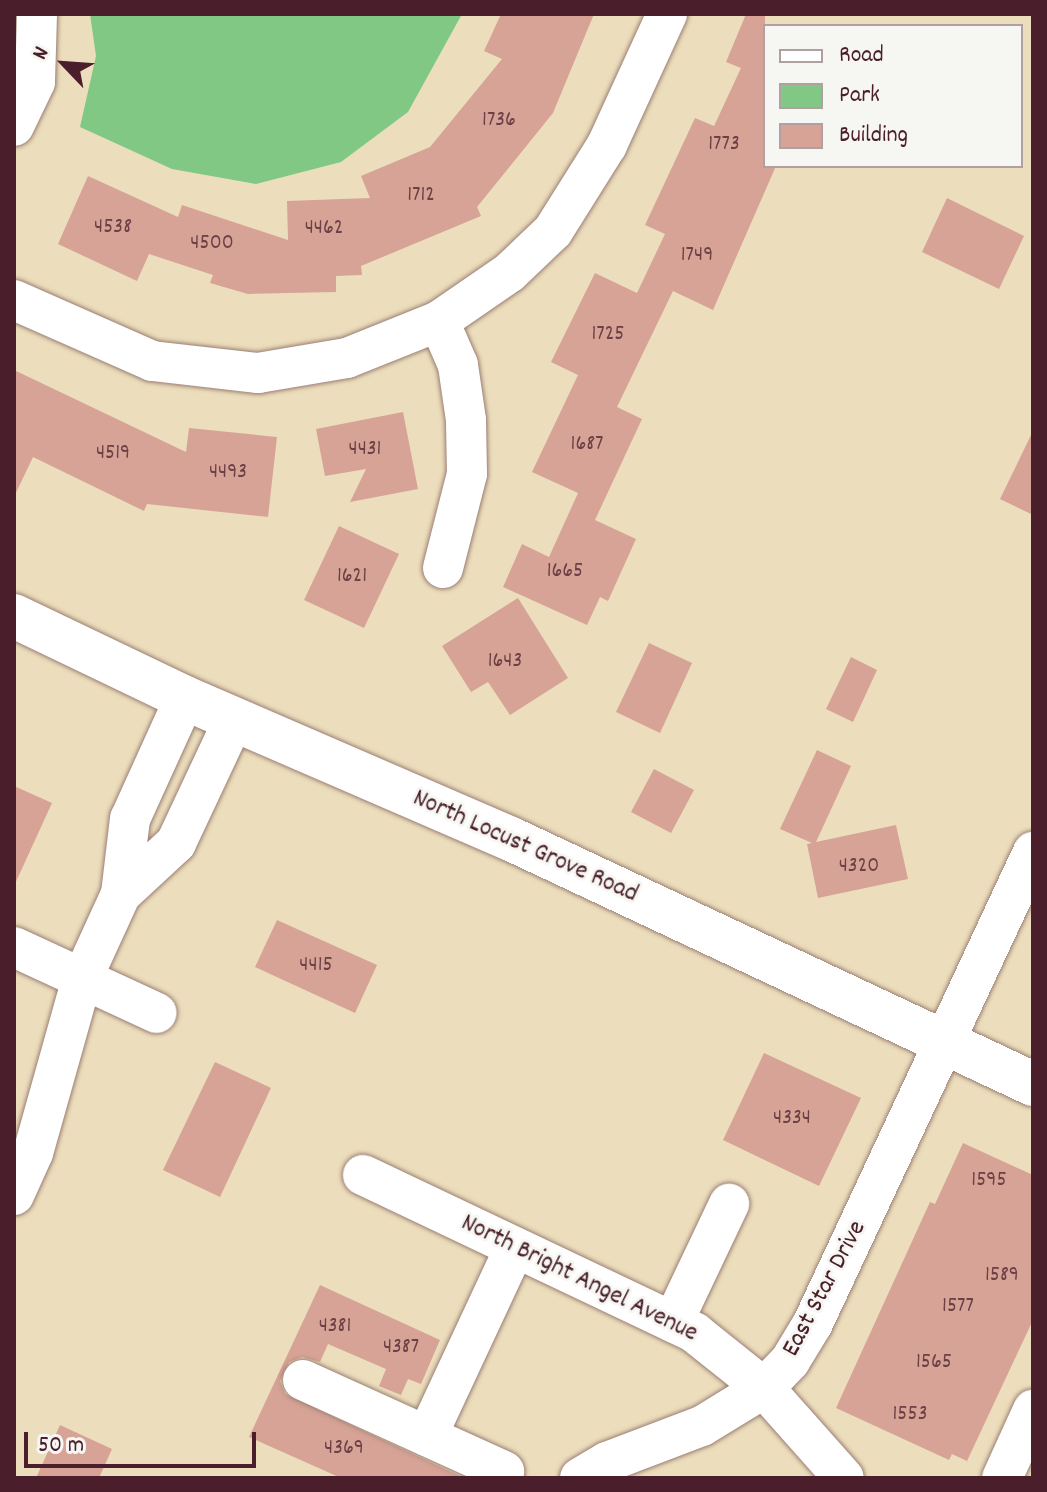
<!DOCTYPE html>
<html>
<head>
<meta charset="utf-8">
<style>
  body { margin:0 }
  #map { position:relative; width:1047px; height:1492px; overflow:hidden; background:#ecdebc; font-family:Dekko,sans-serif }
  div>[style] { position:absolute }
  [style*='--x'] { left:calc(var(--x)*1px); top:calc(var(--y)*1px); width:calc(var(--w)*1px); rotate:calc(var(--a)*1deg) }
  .green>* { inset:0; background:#80c884 }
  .building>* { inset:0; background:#d6a396 }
  .roads { filter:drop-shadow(0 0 2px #9b7e74) drop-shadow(0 0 2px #9b7e74) }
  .minor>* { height:40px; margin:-20px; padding:0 20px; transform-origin:20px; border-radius:20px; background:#fff }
  .major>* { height:44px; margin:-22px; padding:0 22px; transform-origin:22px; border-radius:22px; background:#fff }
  span { translate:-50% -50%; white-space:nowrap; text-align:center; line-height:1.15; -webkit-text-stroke:6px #f6f6f2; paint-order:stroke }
  .number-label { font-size:22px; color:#6d4046 }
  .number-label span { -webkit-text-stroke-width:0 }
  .street-label { font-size:26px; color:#4a1f2b }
  .frame { position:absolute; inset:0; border:16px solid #4a1f2b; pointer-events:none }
  .legend { position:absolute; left:763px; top:24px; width:260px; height:144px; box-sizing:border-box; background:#f6f6f2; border:2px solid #b1a0a2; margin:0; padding:10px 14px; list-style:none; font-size:24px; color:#4a1f2b }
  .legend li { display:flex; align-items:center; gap:16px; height:40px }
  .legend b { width:40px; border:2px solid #b1a0a2 }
  .north { position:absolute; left:24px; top:24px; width:80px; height:80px; -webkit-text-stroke:6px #f6f6f2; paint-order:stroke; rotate:295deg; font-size:22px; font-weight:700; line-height:32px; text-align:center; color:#4a1f2b }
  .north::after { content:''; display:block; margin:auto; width:28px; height:36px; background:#4a1f2b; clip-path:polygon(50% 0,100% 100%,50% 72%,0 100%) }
  .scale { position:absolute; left:24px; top:1432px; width:232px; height:36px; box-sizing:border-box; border:4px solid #4a1f2b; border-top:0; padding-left:10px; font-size:24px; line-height:28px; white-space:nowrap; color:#4a1f2b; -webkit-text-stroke:6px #f6f6f2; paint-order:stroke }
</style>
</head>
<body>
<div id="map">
  <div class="green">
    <div style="clip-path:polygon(90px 14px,462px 14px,408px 112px,341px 162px,256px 184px,172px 169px,80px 127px,96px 56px)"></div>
  </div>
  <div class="building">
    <div style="clip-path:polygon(501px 14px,594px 14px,553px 113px,477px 207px,481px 216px,361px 266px,362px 275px,336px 276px,336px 292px,248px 294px,210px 283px,213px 275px,149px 254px,137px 281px,58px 244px,88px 176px,178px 217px,182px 205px,288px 240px,287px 201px,370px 198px,361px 176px,430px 147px,502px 59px,484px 51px)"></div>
    <div style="clip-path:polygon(746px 14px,765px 14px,765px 166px,776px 166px,713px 310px,673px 291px,617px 407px,642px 419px,595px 520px,636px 539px,608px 601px,600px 597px,587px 625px,503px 587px,522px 544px,549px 557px,578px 493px,532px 472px,578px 375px,551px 362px,595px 273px,637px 293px,665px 234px,645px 225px,695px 118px,714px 126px,741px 68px,726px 62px)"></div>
    <div style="clip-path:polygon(947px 198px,1024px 236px,999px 289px,922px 252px)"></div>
    <div style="clip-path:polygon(14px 370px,186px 452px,189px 428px,277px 437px,268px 517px,147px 504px,144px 511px,33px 457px,14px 497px)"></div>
    <div style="clip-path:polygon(403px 412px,418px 489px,350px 502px,366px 469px,325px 476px,316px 429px)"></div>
    <div style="clip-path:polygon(1033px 431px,1033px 515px,1000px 499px)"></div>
    <div style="clip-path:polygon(339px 526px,399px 554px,364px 628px,304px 600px)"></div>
    <div style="clip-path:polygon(518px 598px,568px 678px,510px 715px,488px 682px,471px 692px,442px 646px)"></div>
    <div style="clip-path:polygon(649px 643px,692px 663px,660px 733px,616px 712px)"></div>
    <div style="clip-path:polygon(851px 657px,877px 670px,853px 722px,826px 709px)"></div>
    <div style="clip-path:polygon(817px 750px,851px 766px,816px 842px,896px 825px,908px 879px,818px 898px,807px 844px,812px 843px,780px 829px)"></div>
    <div style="clip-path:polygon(654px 769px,694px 790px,671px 833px,631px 812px)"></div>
    <div style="clip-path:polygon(14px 786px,52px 803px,14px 886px)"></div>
    <div style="clip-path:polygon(277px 920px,377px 965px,355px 1013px,255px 967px)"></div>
    <div style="clip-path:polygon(764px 1053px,861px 1098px,819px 1186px,723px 1140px)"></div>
    <div style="clip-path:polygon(215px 1062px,271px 1088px,220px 1197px,163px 1170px)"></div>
    <div style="clip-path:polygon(963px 1143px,1033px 1175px,1033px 1320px,967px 1461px,952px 1454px,949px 1460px,836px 1408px,930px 1202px,935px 1204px)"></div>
    <div style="clip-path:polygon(320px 1285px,440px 1340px,421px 1384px,408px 1379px,401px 1395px,379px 1386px,386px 1369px,328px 1344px,320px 1362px,302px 1357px,289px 1362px,280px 1381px,285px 1394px,464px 1478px,341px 1478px,249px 1437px)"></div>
    <div style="clip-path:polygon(60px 1425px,112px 1449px,99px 1478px,36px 1478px)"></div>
  </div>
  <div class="roads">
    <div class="minor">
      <div style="--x:14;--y:126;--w:49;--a:-64.5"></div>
      <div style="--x:35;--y:82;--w:68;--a:-88.3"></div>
      <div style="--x:14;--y:300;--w:151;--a:23.8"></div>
      <div style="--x:152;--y:361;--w:107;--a:6.5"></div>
      <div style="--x:258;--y:373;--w:90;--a:-9.6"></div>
      <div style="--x:347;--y:358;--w:99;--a:-21.9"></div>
      <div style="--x:443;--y:568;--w:97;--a:-75.7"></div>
      <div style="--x:467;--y:474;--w:54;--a:-91.1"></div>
      <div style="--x:466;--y:420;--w:56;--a:-98.3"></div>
      <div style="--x:458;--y:365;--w:48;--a:-113.4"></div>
      <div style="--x:439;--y:321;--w:86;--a:-34.6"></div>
      <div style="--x:510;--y:272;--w:59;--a:-43.6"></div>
      <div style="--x:553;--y:231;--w:102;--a:-57.9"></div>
      <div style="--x:607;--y:145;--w:144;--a:-65.4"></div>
      <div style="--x:121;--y:894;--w:75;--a:-42.8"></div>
      <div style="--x:176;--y:843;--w:137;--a:-64.9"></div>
      <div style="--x:14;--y:947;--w:157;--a:24.8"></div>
      <div style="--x:363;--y:1175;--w:368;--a:25.4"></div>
      <div style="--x:695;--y:1333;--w:88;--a:38.6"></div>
      <div style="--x:764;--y:1388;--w:120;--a:48.4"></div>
      <div style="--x:14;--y:1195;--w:46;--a:-65.7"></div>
      <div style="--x:33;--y:1153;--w:181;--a:-74.3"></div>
      <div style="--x:82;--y:979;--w:94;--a:-65.4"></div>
      <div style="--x:121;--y:894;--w:76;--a:-83.2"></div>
      <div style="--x:130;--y:819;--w:133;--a:-65.6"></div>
      <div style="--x:673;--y:1322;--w:131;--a:-64.6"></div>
      <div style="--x:303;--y:1380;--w:221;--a:24.4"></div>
      <div style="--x:427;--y:1436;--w:208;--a:-65"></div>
      <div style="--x:580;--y:1478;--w:31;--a:-31"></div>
      <div style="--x:607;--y:1462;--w:102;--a:-20.8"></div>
      <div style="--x:702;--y:1426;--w:73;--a:-31.5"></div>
      <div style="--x:764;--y:1388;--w:37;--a:-46"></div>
      <div style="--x:790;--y:1361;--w:44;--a:-58.8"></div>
      <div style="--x:813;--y:1323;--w:520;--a:-64.96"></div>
      <div style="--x:1002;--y:1478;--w:75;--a:-65.5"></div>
    </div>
    <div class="major">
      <div style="--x:14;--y:616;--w:190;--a:25.6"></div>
      <div style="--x:185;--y:698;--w:355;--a:23.4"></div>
      <div style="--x:511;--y:839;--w:577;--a:25.14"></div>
    </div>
  </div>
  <div class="number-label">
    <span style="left:499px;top:121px">1736</span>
    <span style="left:724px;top:145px">1773</span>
    <span style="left:421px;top:196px">1712</span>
    <span style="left:113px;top:228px">4538</span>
    <span style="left:324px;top:229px">4462</span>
    <span style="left:212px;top:244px">4500</span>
    <span style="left:697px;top:256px">1749</span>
    <span style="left:608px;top:335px">1725</span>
    <span style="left:587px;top:445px">1687</span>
    <span style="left:365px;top:450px">4431</span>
    <span style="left:113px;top:454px">4519</span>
    <span style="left:228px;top:473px">4493</span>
    <span style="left:565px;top:572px">1665</span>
    <span style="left:352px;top:577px">1621</span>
    <span style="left:505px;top:662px">1643</span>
    <span style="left:859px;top:867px">4320</span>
    <span style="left:316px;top:966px">4415</span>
    <span style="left:792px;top:1119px">4334</span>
    <span style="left:989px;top:1181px">1595</span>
    <span style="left:1002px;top:1276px">1589</span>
    <span style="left:958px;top:1307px">1577</span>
    <span style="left:335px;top:1327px">4381</span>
    <span style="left:401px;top:1348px">4387</span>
    <span style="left:934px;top:1363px">1565</span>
    <span style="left:910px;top:1415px">1553</span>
    <span style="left:344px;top:1449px">4369</span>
  </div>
  <div class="street-label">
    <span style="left:525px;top:847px;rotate:24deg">North Locust Grove Road</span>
    <span style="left:579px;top:1279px;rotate:26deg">North Bright Angel Avenue</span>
    <span style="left:825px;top:1289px;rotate:-62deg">East Star Drive</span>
  </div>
  <div class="frame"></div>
  <ul class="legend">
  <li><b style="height:10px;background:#fff"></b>Road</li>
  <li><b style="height:22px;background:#80c884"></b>Park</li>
  <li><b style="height:22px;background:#d6a396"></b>Building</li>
  </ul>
  <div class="north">N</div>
  <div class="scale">50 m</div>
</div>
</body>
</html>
